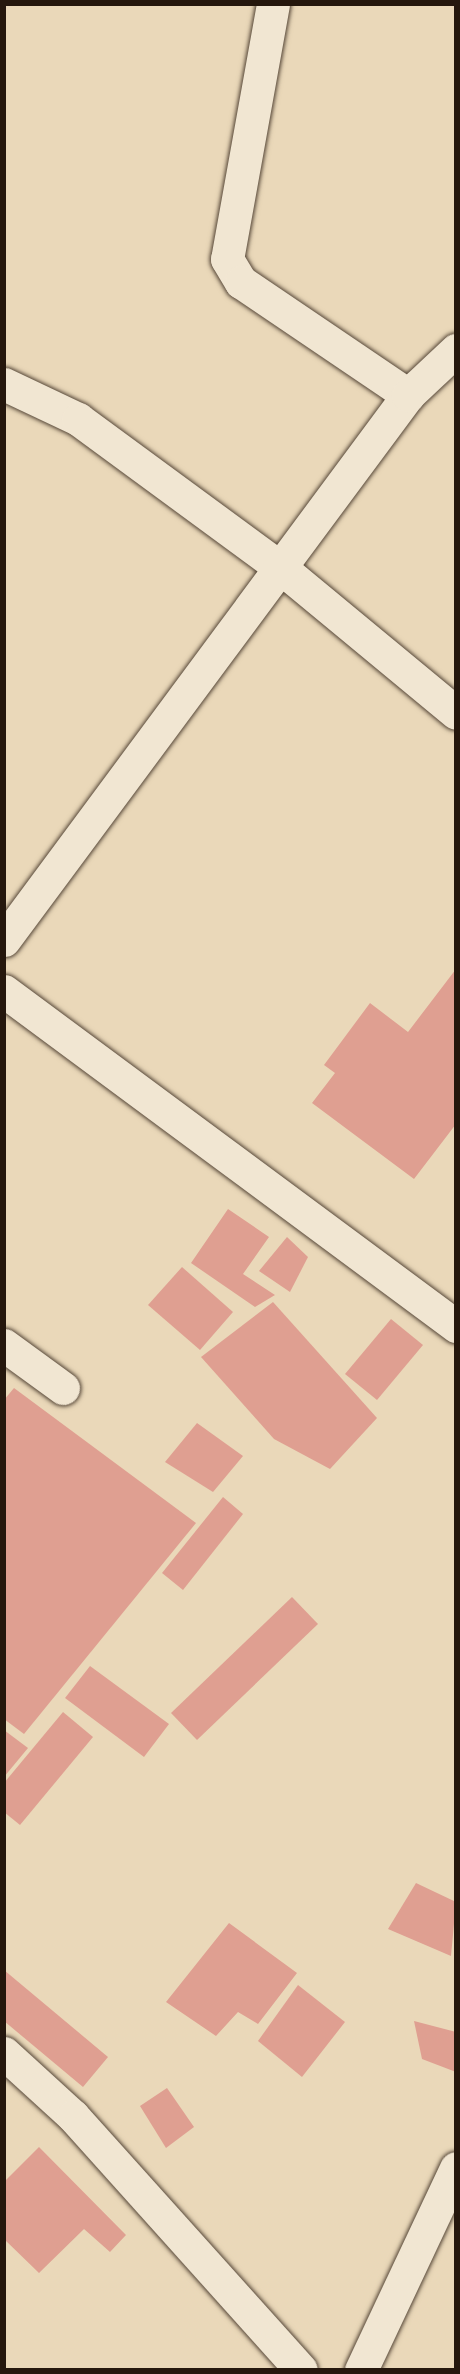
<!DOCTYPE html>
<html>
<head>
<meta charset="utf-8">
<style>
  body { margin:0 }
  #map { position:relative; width:460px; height:2374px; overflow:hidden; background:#ead8b9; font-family:Cardo,serif }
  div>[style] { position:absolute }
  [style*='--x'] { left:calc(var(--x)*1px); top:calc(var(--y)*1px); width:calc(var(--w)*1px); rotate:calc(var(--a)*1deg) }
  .building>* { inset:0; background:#df9f91 }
  .roads { filter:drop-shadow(0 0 2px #564738) drop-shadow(0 0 2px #564738) }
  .street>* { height:33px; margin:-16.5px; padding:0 16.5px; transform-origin:16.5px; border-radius:16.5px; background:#f1e6d2 }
  .secondary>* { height:33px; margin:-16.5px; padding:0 16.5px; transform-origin:16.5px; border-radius:16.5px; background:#f1e6d2 }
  span { translate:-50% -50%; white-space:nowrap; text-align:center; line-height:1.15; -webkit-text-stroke:6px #f1e6d2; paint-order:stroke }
  .frame { position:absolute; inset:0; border:6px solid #25170d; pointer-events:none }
</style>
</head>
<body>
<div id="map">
  <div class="building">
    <div style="clip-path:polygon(456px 969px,456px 1124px,414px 1179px,312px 1103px,335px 1073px,324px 1065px,370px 1003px,408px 1032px)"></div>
    <div style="clip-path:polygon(228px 1209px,269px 1237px,243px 1274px,275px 1295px,255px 1307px,191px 1263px)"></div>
    <div style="clip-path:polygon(287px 1237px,308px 1257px,290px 1292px,259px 1271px)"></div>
    <div style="clip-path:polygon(182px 1267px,233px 1312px,200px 1350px,148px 1305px)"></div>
    <div style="clip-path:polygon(273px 1302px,377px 1418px,330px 1469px,274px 1439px,201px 1357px)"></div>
    <div style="clip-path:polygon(391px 1319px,423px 1345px,377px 1400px,345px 1374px)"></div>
    <div style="clip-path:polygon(14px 1388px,196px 1523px,24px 1734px,4px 1719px,4px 1400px)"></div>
    <div style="clip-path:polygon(197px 1423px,243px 1456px,213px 1492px,165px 1462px)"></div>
    <div style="clip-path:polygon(223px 1497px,243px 1514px,183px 1590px,162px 1573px)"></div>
    <div style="clip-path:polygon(292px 1597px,318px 1624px,197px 1740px,171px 1713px)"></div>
    <div style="clip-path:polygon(90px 1666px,169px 1724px,144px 1757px,65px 1698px)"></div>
    <div style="clip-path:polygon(63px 1712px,93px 1737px,20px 1825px,4px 1812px,4px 1783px)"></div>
    <div style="clip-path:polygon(4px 1730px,28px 1748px,4px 1777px)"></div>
    <div style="clip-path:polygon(416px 1883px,456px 1902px,451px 1956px,388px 1929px)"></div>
    <div style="clip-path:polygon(229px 1923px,297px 1973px,258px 2024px,238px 2012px,216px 2036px,166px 2002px)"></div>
    <div style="clip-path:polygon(4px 1970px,108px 2057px,83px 2087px,4px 2021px)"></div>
    <div style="clip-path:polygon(298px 1985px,345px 2022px,302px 2077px,258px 2041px)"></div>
    <div style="clip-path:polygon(414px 2021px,456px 2032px,456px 2072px,422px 2059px)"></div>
    <div style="clip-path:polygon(167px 2088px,194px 2127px,166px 2148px,140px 2106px)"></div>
    <div style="clip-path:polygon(39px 2147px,126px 2235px,110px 2252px,84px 2229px,39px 2273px,4px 2239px,4px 2182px)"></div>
  </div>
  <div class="roads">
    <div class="street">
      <div style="--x:273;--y:4;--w:259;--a:100.2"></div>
      <div style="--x:227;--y:259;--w:27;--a:59"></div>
      <div style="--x:241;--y:282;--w:202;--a:34.1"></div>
      <div style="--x:4;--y:384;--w:82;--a:25.3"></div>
      <div style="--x:78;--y:419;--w:252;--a:36.3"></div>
      <div style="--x:281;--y:568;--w:227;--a:39.6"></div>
      <div style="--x:4;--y:940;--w:678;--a:-53.45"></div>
      <div style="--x:408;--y:395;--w:66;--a:-43.2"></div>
      <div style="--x:4;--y:991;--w:563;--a:36.54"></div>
      <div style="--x:4;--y:1345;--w:73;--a:36.1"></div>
      <div style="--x:4;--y:2053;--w:93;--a:42.4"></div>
      <div style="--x:73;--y:2116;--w:341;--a:48.1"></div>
    </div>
    <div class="secondary">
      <div style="--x:361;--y:2370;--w:223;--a:-64.8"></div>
    </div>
  </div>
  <div class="frame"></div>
</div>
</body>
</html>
